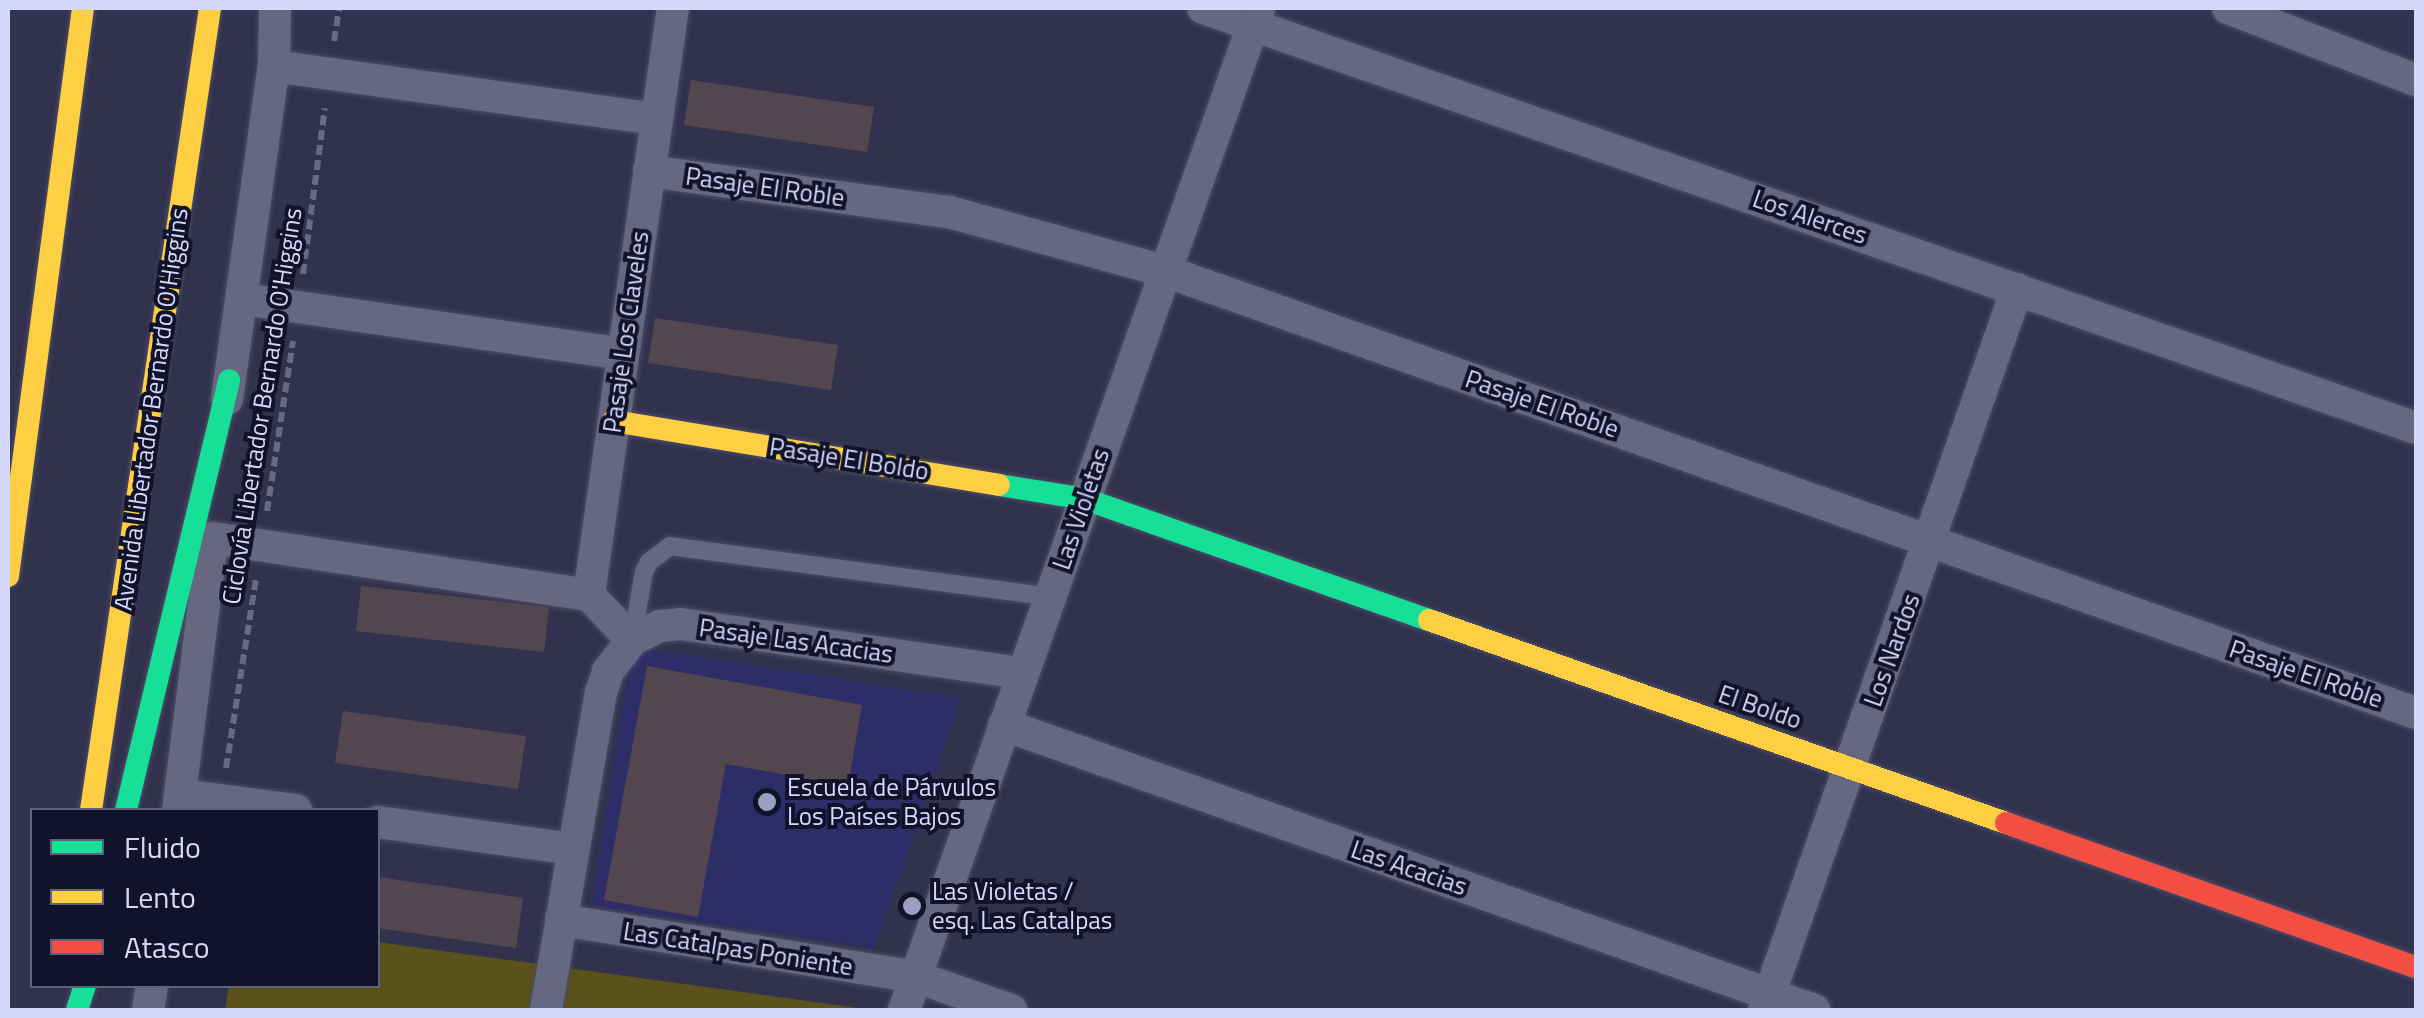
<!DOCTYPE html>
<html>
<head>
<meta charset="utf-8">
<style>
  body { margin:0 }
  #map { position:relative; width:2424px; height:1018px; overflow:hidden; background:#32324f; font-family:"Titillium Web",sans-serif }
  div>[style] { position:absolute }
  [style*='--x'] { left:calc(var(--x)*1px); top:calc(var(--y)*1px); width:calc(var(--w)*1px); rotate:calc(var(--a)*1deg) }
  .built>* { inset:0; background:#2d2d67 }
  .green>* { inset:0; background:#5b511a }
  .building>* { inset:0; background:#53464f }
  .path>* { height:6px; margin-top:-3px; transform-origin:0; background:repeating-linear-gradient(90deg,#696981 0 10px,transparent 0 15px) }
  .roads { filter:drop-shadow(0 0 2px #4c4d67) drop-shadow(0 0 2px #4c4d67) }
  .lane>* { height:18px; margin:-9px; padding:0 9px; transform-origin:9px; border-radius:9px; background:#666881 }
  .street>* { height:32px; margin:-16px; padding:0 16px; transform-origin:16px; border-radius:16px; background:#666881 }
  .fast>* { height:22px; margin:-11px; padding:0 11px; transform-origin:11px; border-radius:11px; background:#16e098 }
  .slow>* { height:22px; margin:-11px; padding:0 11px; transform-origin:11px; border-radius:11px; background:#ffcf43 }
  .jam>* { height:22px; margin:-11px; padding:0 11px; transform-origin:11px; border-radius:11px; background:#f24e42 }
  .dots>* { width:28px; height:28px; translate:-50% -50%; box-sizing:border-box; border:5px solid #11132b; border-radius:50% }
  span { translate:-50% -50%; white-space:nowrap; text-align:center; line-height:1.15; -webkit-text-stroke:8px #11132b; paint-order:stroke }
  .street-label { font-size:25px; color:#d4d9fc }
  .poi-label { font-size:25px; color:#d4d9fc }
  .left { translate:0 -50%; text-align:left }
  .frame { position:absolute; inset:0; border:10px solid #d4d9fc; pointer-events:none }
  .legend { position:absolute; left:30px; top:808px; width:350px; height:180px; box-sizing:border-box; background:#11132b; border:2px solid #5f627f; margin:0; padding:12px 18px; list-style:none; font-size:30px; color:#d4d9fc }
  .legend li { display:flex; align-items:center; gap:20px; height:50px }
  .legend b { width:50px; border:2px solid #5f627f }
</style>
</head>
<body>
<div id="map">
  <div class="built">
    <div style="clip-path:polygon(647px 649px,961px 698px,875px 948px,591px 906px,630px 663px)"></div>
  </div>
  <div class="green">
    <div style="clip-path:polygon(378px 942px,873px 1010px,225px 1010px,229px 986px,378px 986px)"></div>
  </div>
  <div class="building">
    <div style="clip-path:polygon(691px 80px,874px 107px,867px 152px,684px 125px)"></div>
    <div style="clip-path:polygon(655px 318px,838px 345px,831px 390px,648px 363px)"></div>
    <div style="clip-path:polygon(361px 586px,549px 607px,544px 652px,356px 631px)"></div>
    <div style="clip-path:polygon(647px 666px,862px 705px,848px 786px,726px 764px,698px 917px,604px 900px)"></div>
    <div style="clip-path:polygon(343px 711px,526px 736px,518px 789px,335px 763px)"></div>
    <div style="clip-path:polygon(378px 877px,523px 898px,516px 948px,378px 928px)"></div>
  </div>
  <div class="path">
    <div style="--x:334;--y:41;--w:33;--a:-81"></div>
    <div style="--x:303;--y:274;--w:167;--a:-82.5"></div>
    <div style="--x:267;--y:511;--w:172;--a:-81.3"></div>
    <div style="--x:226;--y:768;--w:192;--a:-81"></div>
  </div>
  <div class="roads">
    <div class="lane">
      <div style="--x:632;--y:640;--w:69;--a:-80"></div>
      <div style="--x:644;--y:572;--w:11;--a:-63"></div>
      <div style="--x:649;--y:562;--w:26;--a:-37"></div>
      <div style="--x:670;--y:546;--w:383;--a:7.6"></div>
    </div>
    <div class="street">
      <div style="--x:1203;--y:8;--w:1284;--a:19.1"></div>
      <div style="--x:2228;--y:8;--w:201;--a:21"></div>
      <div style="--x:274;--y:66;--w:387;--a:7.9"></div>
      <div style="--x:649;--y:171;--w:303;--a:7.8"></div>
      <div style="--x:949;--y:212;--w:224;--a:15.3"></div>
      <div style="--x:1165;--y:271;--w:1327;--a:19.46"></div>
      <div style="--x:242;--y:299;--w:385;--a:8.2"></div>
      <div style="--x:227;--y:399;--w:336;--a:-82"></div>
      <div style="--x:274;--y:66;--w:58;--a:-89"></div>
      <div style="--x:212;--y:538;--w:381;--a:8.6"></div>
      <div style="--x:589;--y:595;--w:593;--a:-81.86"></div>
      <div style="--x:589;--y:595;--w:62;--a:46.3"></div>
      <div style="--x:1004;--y:725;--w:859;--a:19.38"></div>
      <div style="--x:180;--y:795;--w:117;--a:7.4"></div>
      <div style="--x:178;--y:810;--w:265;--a:-82.8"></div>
      <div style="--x:378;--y:822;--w:197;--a:7.9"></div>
      <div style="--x:561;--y:920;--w:360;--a:9.1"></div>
      <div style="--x:916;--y:977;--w:101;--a:19.2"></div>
      <div style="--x:148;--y:1010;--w:24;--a:-81"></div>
      <div style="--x:546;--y:1010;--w:322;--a:-80.2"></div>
      <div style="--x:601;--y:693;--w:23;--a:-72"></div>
      <div style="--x:608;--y:671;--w:39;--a:-52"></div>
      <div style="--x:632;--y:640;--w:31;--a:-27"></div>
      <div style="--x:660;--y:626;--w:21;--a:-5"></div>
      <div style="--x:681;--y:624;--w:345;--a:8.2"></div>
      <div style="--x:904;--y:1010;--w:1063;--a:-70.49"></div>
      <div style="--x:1764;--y:1010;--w:764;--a:-70.66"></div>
    </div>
    <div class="fast">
      <div style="--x:999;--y:485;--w:87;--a:9.2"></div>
      <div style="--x:1085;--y:499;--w:365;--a:19.4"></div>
      <div style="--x:126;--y:810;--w:442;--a:-76.5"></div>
      <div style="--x:77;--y:1010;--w:25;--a:-72"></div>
    </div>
    <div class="slow">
      <div style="--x:613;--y:421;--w:391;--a:9.4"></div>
      <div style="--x:8;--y:576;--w:573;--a:-82.48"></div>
      <div style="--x:1429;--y:620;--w:612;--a:19.38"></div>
      <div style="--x:91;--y:810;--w:811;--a:-81.56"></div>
    </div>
    <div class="jam">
      <div style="--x:2006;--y:823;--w:435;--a:19.4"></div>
    </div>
  </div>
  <div class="dots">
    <div style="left:767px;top:802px;background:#9b9fbf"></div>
    <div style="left:912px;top:906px;background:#9b9fbf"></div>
  </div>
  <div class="street-label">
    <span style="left:765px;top:187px;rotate:8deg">Pasaje El Roble</span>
    <span style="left:1810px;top:217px;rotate:19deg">Los Alerces</span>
    <span style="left:626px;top:332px;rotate:-82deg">Pasaje Los Claveles</span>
    <span style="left:1542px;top:404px;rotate:19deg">Pasaje El Roble</span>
    <span style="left:262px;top:406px;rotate:-81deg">Ciclovía Libertador Bernardo O'Higgins</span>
    <span style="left:151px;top:409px;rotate:-82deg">Avenida Libertador Bernardo O'Higgins</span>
    <span style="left:849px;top:459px;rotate:9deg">Pasaje El Boldo</span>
    <span style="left:1081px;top:509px;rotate:-71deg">Las Violetas</span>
    <span style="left:796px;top:641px;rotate:8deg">Pasaje Las Acacias</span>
    <span style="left:1892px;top:650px;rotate:-70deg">Los Nardos</span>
    <span style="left:2306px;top:674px;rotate:19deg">Pasaje El Roble</span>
    <span style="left:1760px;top:707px;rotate:19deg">El Boldo</span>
    <span style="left:1409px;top:868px;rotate:19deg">Las Acacias</span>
    <span style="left:738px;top:949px;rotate:9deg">Las Catalpas Poniente</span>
  </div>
  <div class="poi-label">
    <span class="left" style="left:787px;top:802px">Escuela de Párvulos<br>Los Países Bajos</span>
    <span class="left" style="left:932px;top:906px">Las Violetas /<br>esq. Las Catalpas</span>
  </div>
  <div class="frame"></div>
  <ul class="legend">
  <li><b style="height:12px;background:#16e098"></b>Fluido</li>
  <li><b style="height:12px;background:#ffcf43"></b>Lento</li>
  <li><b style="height:12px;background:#f24e42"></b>Atasco</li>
  </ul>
</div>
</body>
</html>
